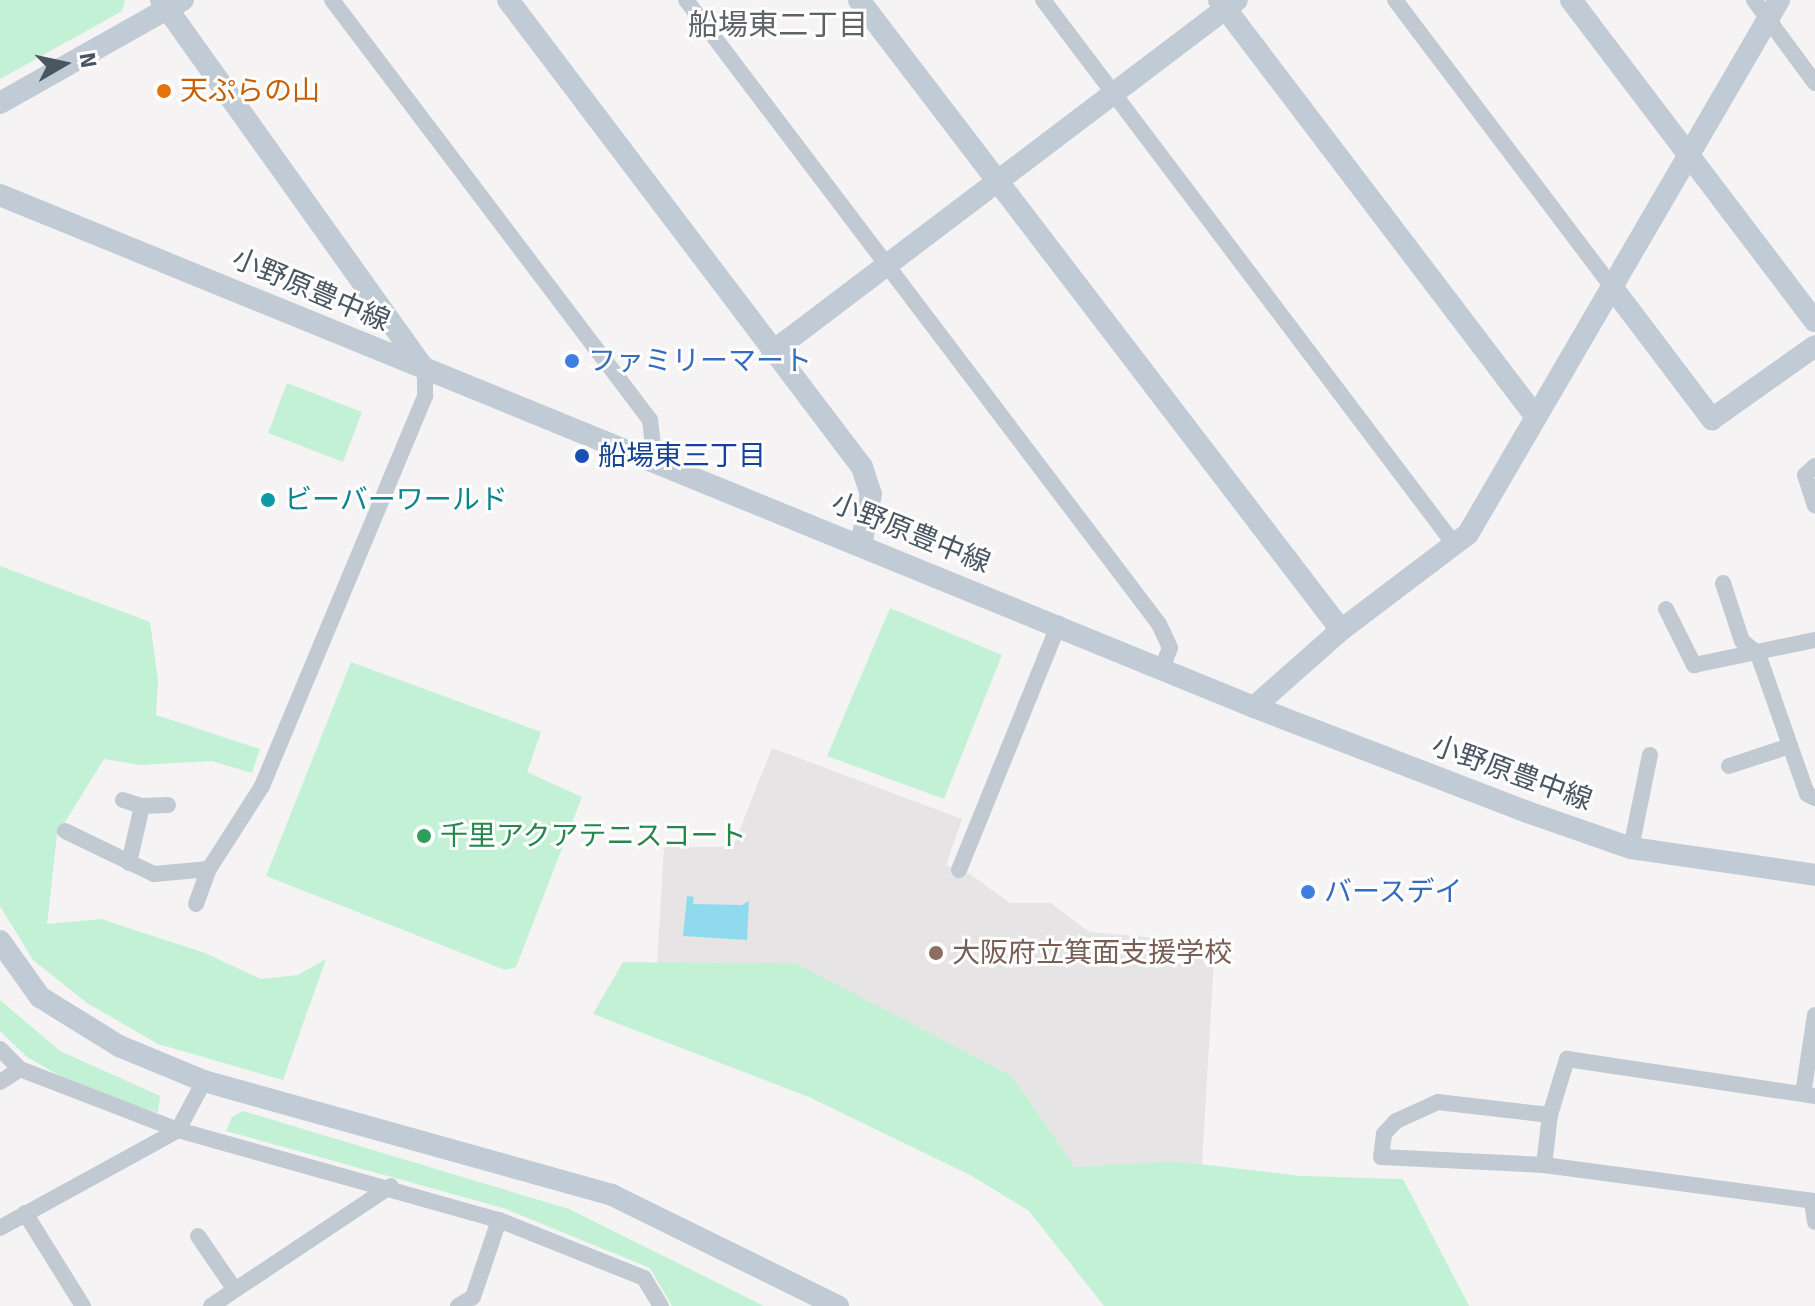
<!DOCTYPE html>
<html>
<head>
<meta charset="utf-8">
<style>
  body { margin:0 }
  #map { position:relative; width:1815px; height:1306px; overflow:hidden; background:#f5f3f3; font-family:Signika,"Noto Sans JP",sans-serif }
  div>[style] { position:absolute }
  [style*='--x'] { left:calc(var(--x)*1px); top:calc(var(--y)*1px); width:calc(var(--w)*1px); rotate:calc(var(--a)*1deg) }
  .education>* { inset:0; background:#e6e4e5 }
  .green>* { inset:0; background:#c3f1d5 }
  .water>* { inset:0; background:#90daee }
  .street>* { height:16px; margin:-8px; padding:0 8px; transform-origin:8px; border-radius:8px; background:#c1cad2 }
  .secondary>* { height:22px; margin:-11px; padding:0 11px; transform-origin:11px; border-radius:11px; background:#c1cbd6 }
  .dots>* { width:22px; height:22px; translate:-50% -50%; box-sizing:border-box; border:4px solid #fff; border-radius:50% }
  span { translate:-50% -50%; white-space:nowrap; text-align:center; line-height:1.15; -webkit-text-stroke:6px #fff; paint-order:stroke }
  .food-label { font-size:28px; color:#c56008 }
  .left { translate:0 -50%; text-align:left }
  .street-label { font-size:28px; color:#4a5661 }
  .shop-label { font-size:28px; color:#366cbe }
  .transit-label { font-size:28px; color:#164399 }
  .culture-label { font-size:28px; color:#0d838f }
  .leisure-label { font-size:28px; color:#27864d }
  .education-label { font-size:28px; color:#785e54 }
  .neighbourhood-label { font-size:30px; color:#5f6368 }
  .north { position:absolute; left:24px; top:24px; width:80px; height:80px; -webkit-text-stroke:6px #fff; paint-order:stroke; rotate:81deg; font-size:22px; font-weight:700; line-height:32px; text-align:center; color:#4a5661 }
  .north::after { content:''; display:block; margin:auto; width:28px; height:36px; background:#4a5661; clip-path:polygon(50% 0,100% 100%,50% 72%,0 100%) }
</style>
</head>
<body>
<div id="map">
  <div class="education">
    <div style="clip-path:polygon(772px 748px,962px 819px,946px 865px,970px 874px,1010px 903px,1051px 903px,1089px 932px,1215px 943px,1202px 1164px,1173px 1161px,1075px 1167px,1012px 1076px,797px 965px,657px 963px,664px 847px,733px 847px)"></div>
  </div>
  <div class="green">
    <div style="clip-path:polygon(0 0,125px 0,122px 11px,0 79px)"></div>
    <div style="clip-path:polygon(287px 383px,362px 412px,343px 462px,268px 433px)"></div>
    <div style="clip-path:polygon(0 566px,150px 622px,158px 680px,156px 715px,260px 749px,252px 773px,212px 761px,141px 765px,104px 759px,57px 835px,47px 924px,101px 919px,205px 953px,261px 979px,298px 975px,326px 959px,283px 1080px,158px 1044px,87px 1003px,33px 960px,0 906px)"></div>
    <div style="clip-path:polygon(890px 608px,1002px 655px,944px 799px,827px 756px)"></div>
    <div style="clip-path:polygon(351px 662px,541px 732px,527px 772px,582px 797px,516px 967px,505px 970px,266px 876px)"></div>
    <div style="clip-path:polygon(623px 962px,797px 964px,1012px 1076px,1075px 1167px,1173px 1161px,1301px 1176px,1403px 1179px,1469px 1306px,1104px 1306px,1029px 1211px,972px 1176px,809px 1097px,593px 1014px)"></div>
    <div style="clip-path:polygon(0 1000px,60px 1051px,160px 1096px,158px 1113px,76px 1085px,27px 1057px,0 1031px)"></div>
    <div style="clip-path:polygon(243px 1111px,569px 1209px,764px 1306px,672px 1306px,650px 1268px,503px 1208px,226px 1131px,232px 1117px)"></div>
  </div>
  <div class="water">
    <div style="clip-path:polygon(687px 896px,694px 897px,693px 904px,742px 905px,749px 901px,747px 940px,683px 936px)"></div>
  </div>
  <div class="street">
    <div style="--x:332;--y:0;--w:527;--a:52.87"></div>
    <div style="--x:650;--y:420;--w:43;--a:83.4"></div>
    <div style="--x:686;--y:0;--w:783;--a:52.84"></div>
    <div style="--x:1159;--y:624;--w:26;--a:65"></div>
    <div style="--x:1170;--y:648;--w:22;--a:112"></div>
    <div style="--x:1043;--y:0;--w:682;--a:52.93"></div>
    <div style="--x:1395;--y:0;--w:360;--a:52.9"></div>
    <div style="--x:1754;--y:0;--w:103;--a:53.7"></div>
    <div style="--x:1815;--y:466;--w:13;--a:138"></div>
    <div style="--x:1805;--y:475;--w:32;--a:72"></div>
    <div style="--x:1723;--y:583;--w:61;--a:71.9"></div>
    <div style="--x:1742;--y:641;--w:21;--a:39"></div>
    <div style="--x:1758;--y:654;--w:148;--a:70.7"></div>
    <div style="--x:1807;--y:794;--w:9;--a:27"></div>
    <div style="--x:1666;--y:609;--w:63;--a:63.4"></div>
    <div style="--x:1694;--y:665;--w:124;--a:-11.7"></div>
    <div style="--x:1729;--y:766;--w:64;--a:-18.2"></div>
    <div style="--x:123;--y:800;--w:20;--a:18"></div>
    <div style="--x:142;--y:806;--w:26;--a:-2"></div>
    <div style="--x:65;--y:831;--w:99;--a:25.8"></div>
    <div style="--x:154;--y:874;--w:55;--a:-5.2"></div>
    <div style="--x:209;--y:869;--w:98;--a:-57.4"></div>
    <div style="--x:262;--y:786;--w:423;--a:-67.3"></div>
    <div style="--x:425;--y:396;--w:25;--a:-90"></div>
    <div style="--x:1631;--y:848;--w:95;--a:-78.5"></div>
    <div style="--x:129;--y:863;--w:58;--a:-77.2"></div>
    <div style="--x:959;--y:870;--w:266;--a:-67.9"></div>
    <div style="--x:196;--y:904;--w:37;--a:-70"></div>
    <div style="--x:0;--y:1049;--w:28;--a:45"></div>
    <div style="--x:20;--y:1069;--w:169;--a:21.1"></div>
    <div style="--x:178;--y:1130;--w:333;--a:15.7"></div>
    <div style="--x:499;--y:1220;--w:156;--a:21.8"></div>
    <div style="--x:644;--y:1278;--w:33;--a:59"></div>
    <div style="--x:0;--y:1082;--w:24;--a:-33"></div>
    <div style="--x:1803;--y:1094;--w:80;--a:-81.4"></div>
    <div style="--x:1550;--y:1115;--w:113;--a:-173.4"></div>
    <div style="--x:1438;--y:1102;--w:46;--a:155.7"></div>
    <div style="--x:1396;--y:1121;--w:18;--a:133"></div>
    <div style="--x:1384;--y:1134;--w:23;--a:97"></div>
    <div style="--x:1381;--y:1157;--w:163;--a:2.8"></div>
    <div style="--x:1544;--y:1165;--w:273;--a:7.6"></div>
    <div style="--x:1544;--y:1165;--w:50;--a:-83.2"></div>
    <div style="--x:1550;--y:1115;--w:59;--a:-73.1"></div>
    <div style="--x:1567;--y:1059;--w:251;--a:8.5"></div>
    <div style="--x:1812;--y:1201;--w:21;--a:82"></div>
    <div style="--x:25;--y:1213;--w:110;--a:58.1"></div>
    <div style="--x:0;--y:1228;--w:203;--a:-28.8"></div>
    <div style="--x:178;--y:1130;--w:55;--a:-62"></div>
    <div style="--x:198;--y:1236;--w:65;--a:55.6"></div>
    <div style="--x:211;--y:1306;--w:216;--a:-33.7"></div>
    <div style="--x:458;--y:1306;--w:17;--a:-31"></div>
    <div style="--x:473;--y:1297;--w:81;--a:-71.3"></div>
  </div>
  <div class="secondary">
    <div style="--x:161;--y:0;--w:455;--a:54.5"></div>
    <div style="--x:508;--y:0;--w:586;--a:52.84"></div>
    <div style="--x:862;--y:467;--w:28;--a:72"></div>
    <div style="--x:871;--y:494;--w:52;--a:101.1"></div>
    <div style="--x:859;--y:0;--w:793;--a:52.58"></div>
    <div style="--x:1219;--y:0;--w:524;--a:52.76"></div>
    <div style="--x:1571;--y:0;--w:403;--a:52.8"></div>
    <div style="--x:0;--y:103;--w:210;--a:-29.4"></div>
    <div style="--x:0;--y:195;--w:1354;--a:22.21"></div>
    <div style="--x:1254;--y:707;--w:292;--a:21"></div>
    <div style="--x:1527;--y:812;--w:110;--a:19.1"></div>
    <div style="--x:1631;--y:848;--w:186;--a:8.3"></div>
    <div style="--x:1612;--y:287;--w:166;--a:52.9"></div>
    <div style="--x:1712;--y:419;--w:126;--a:-35.3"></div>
    <div style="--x:772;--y:352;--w:583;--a:-37.13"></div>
    <div style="--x:1254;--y:707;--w:116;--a:-41.5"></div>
    <div style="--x:1341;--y:630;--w:159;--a:-37.1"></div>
    <div style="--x:1468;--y:534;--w:618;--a:-59.78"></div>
    <div style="--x:0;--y:941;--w:69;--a:54.5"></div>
    <div style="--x:40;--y:997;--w:93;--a:31.8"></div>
    <div style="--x:119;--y:1046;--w:92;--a:22.4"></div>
    <div style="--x:204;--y:1081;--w:424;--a:15.6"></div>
    <div style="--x:612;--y:1195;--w:252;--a:26.2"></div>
  </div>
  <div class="dots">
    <div style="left:164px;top:91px;background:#e8710a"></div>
    <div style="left:572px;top:361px;background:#3f7fe0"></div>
    <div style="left:582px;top:456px;background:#1a4fb4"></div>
    <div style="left:268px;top:500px;background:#0f9aa8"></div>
    <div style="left:424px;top:836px;background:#2e9e5b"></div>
    <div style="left:1308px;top:892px;background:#3f7fe0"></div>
    <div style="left:936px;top:953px;background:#8d6e63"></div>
  </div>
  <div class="food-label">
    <span class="left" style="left:180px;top:91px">天ぷらの山</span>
  </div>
  <div class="street-label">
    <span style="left:311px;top:290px;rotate:23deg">小野原豊中線</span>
    <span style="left:911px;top:533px;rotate:22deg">小野原豊中線</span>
    <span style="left:1512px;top:773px;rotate:20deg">小野原豊中線</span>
  </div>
  <div class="shop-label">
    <span class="left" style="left:588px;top:361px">ファミリーマート</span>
    <span class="left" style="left:1324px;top:892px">バースデイ</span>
  </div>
  <div class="transit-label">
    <span class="left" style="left:598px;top:456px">船場東三丁目</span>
  </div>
  <div class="culture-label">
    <span class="left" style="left:284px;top:500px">ビーバーワールド</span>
  </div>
  <div class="leisure-label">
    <span class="left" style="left:440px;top:836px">千里アクアテニスコート</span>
  </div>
  <div class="education-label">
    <span class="left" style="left:952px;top:953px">大阪府立箕面支援学校</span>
  </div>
  <div class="neighbourhood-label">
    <span style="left:778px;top:26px">船場東二丁目</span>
  </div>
  <div class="north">N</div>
</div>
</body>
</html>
